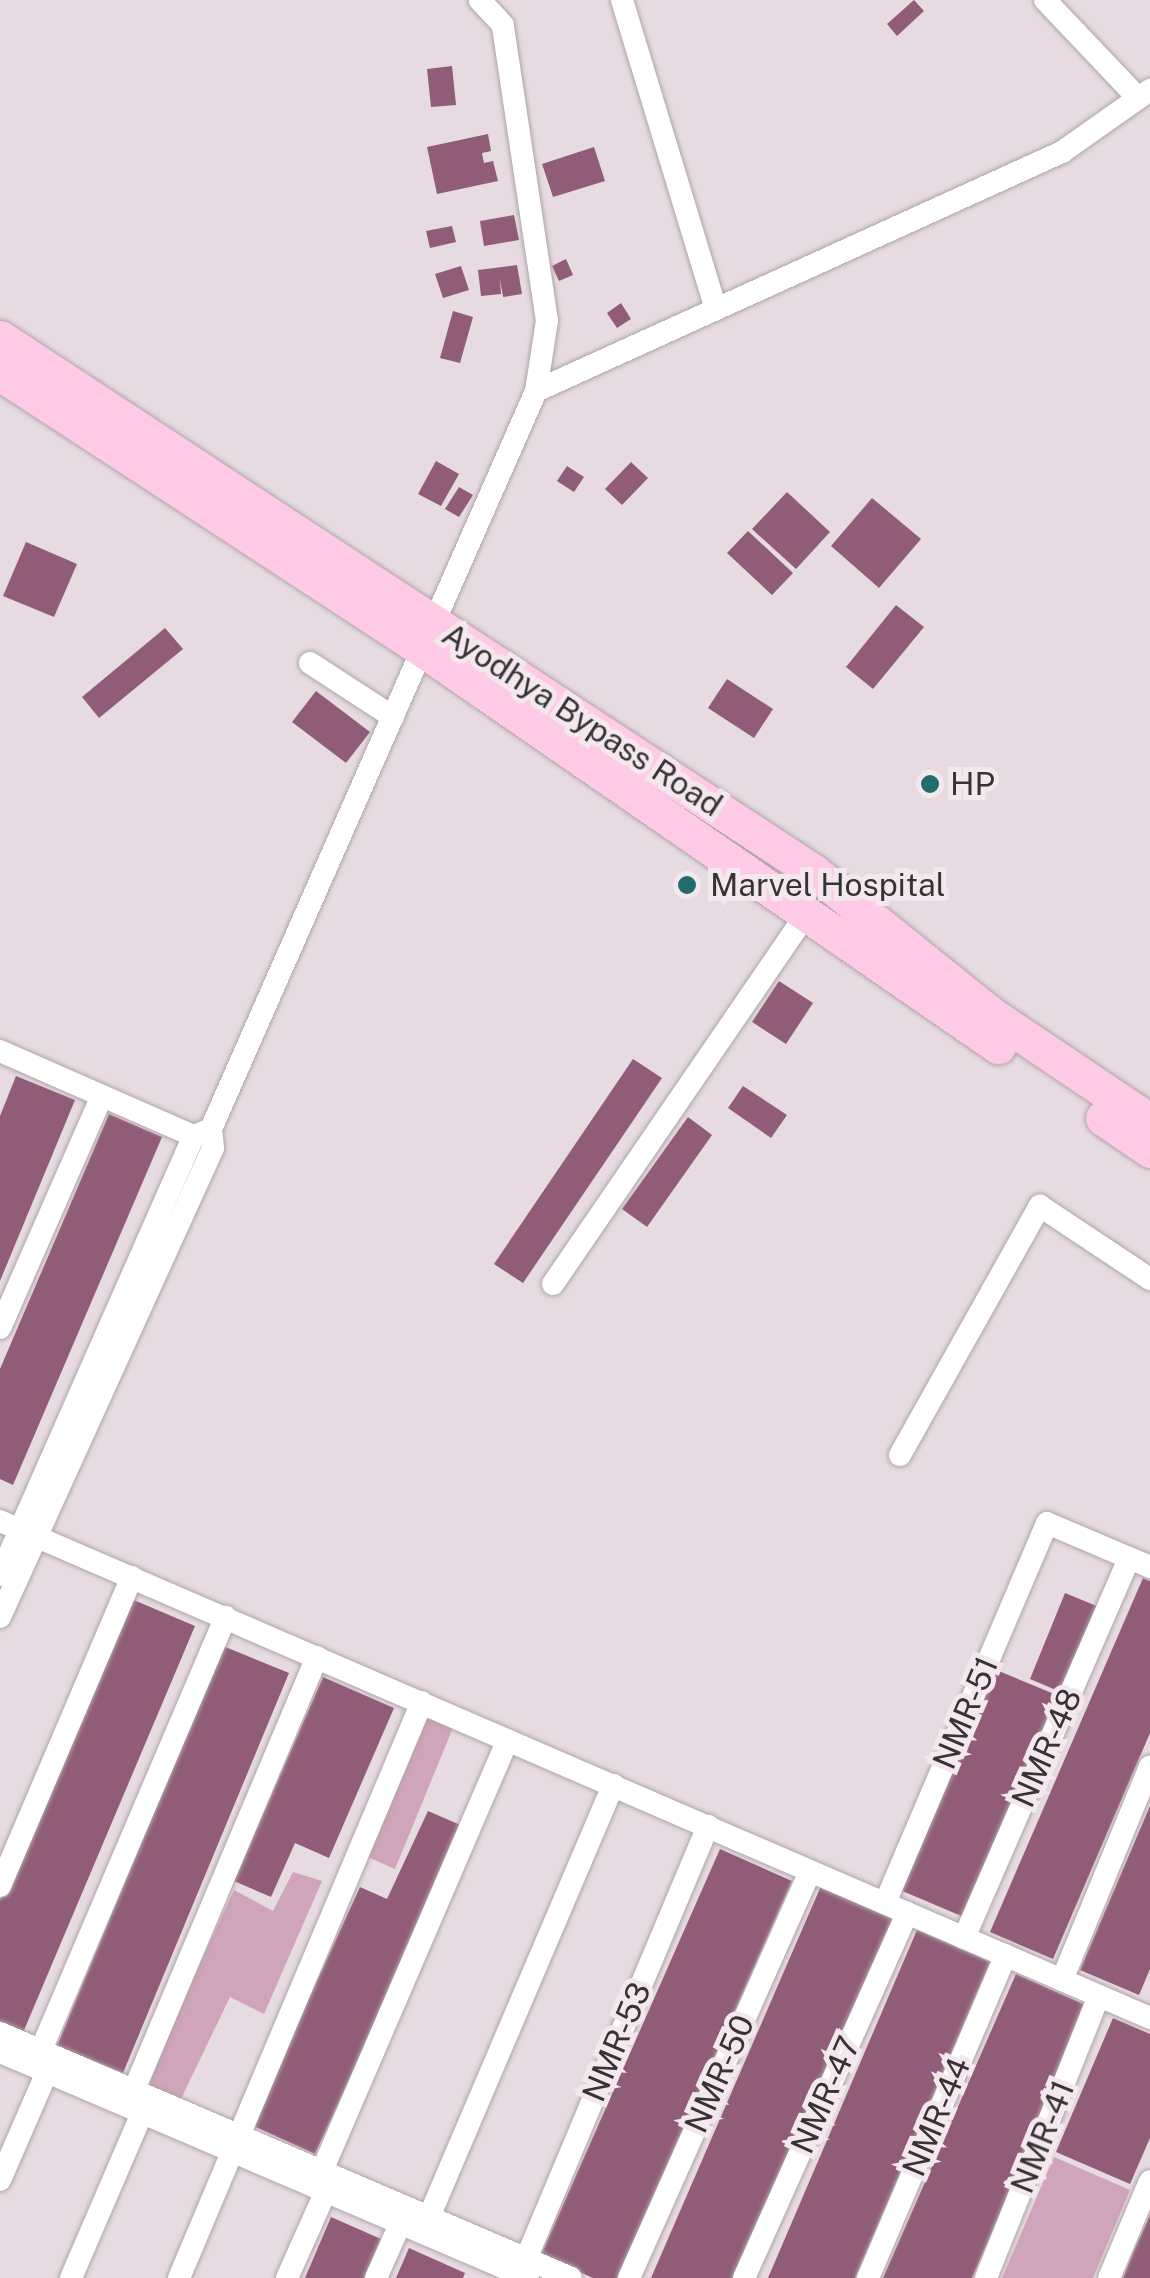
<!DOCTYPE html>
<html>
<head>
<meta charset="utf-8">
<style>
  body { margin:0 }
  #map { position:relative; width:1150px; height:2278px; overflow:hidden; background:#e6dbe0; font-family:"Public Sans",sans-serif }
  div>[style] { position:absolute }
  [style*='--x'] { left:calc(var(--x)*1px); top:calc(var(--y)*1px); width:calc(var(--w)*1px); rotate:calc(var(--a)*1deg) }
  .green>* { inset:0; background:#d0a4ba }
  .building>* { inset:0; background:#905c78 }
  .roads { filter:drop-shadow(0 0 2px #afa4a9) drop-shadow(0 0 2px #afa4a9) }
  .street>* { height:22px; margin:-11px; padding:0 11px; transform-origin:11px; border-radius:11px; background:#fff }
  .primary>* { height:35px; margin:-17.5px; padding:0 17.5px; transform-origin:17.5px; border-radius:17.5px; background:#ffcae6 }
  .dots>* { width:28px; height:28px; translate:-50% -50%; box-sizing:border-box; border:5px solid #f3e8ed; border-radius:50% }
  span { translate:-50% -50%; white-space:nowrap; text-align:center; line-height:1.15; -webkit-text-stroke:10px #f3e8ed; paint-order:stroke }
  .street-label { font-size:32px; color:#373335 }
  .poi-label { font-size:32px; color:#373335 }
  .left { translate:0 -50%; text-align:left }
</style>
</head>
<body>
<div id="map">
  <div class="green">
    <div style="clip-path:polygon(422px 1702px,457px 1718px,395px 1869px,354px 1851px)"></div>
    <div style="clip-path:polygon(293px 1872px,322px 1881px,264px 2014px,230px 1997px,179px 2103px,144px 2086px,234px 1890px,273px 1911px)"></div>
    <div style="clip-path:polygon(1054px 2157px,1130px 2190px,1093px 2278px,1002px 2278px)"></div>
  </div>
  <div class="building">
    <div style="clip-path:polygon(914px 0,924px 11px,897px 36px,887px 24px)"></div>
    <div style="clip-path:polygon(452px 66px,456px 105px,431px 107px,427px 69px)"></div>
    <div style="clip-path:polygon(488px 134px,491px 151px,482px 153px,484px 163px,493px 161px,498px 181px,437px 194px,427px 147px)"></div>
    <div style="clip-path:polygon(594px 147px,605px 181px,553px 197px,542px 164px)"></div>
    <div style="clip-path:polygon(514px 215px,519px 240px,484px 246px,480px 221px)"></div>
    <div style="clip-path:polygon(452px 226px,456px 242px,430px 248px,426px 231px)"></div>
    <div style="clip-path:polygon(566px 259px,573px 275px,559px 281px,552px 266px)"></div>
    <div style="clip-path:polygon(517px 265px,522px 294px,503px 297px,500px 279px,501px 294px,481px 296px,478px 270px)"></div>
    <div style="clip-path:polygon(461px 266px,469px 290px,443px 298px,435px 274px)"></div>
    <div style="clip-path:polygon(621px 303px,631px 319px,617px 328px,607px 313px)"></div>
    <div style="clip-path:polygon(453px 311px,473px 317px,460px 363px,440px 358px)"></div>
    <div style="clip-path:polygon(436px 461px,459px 474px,441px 506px,418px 494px)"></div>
    <div style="clip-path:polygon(631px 462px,648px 478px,622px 505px,605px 489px)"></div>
    <div style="clip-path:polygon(567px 466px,584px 477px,574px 492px,557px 481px)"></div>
    <div style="clip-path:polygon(459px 487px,473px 495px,459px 517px,445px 509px)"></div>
    <div style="clip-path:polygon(787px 492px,830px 532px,796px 569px,752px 529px)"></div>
    <div style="clip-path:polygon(872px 498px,921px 539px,879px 588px,831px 546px)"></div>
    <div style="clip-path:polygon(748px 531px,793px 573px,772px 595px,727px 553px)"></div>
    <div style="clip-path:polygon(26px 542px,77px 564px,54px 617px,3px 596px)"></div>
    <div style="clip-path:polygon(896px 605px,924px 627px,873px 689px,846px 667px)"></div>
    <div style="clip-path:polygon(165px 628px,183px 649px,99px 718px,82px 697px)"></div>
    <div style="clip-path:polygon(727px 679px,773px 709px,754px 738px,708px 708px)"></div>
    <div style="clip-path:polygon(316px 691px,370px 732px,346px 763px,292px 722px)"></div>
    <div style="clip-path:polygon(779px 981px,813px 1003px,786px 1044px,752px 1022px)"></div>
    <div style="clip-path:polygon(633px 1059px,662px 1078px,523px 1283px,494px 1264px)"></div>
    <div style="clip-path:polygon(16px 1076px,75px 1100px,0 1281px,0 1116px)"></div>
    <div style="clip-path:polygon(743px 1086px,787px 1115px,771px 1138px,728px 1108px)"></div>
    <div style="clip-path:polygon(109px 1114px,162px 1137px,13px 1485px,0 1479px,0 1369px)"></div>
    <div style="clip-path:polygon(688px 1117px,712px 1135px,647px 1227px,622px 1209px)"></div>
    <div style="clip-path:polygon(1143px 1578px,1150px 1581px,1150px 1733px,1053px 1959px,990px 1932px)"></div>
    <div style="clip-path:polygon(1065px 1593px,1099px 1607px,1063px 1693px,1030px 1679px)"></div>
    <div style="clip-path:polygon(129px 1598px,195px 1626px,22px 2035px,0 2025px,0 1900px)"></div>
    <div style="clip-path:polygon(223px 1646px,289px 1673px,123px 2073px,57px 2046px)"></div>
    <div style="clip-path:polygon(994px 1669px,1059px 1696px,966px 1918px,900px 1890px)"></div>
    <div style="clip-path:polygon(323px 1677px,394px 1708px,329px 1858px,295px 1843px,271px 1897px,234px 1881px)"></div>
    <div style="clip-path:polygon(1150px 1806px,1150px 1969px,1139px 1995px,1080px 1970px)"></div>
    <div style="clip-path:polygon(428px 1811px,465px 1827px,315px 2154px,251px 2125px,360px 1887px,387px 1899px)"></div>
    <div style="clip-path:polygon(720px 1849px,792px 1881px,617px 2278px,593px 2278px,541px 2255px)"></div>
    <div style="clip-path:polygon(821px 1886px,896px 1919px,740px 2278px,651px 2278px)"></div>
    <div style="clip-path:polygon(917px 1930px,990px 1962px,885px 2208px,855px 2278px,768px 2278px)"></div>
    <div style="clip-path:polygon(1016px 1974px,1090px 2007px,972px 2278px,883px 2278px)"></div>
    <div style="clip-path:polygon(1113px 2018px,1150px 2034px,1150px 2138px,1130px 2184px,1056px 2152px)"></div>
    <div style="clip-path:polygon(1150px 2215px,1150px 2278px,1123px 2278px,1133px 2253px)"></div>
    <div style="clip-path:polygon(331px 2217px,381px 2239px,364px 2278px,305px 2278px)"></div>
    <div style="clip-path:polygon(409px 2248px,465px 2273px,463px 2278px,396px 2278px)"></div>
  </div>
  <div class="roads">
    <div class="street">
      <div style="--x:622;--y:0;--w:323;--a:73.1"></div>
      <div style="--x:1045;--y:0;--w:135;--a:46.5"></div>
      <div style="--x:536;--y:391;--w:578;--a:-24.44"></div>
      <div style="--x:1062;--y:152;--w:108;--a:-35.2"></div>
      <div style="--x:310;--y:663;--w:99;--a:33"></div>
      <div style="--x:0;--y:1051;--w:212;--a:23.7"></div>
      <div style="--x:553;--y:1284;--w:447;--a:-55.6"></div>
      <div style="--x:0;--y:1328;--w:253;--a:-66.3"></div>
      <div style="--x:900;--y:1455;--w:286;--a:-60.7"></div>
      <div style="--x:1040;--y:1206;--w:132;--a:33.6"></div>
      <div style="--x:0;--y:1521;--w:1253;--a:23.37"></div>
      <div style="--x:0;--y:1575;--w:480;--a:-66.2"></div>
      <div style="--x:194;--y:1136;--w:18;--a:-22"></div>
      <div style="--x:0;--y:1617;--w:515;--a:-65.57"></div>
      <div style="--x:213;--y:1148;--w:19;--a:-96"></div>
      <div style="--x:211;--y:1129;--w:806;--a:-66.23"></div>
      <div style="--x:536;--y:391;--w:71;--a:-81.1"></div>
      <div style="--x:547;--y:321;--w:299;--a:-98.5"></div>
      <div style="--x:503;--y:25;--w:34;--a:-133"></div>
      <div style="--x:0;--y:1886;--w:336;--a:-66.9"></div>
      <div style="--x:885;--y:1903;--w:413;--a:-66.9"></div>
      <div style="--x:1047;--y:1523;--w:112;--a:23.1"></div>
      <div style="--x:964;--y:1938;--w:414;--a:-66.5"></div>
      <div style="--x:1062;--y:1980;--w:231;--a:-67.6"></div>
      <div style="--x:0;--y:2033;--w:621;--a:23.22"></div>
      <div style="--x:41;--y:2050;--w:471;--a:-66.9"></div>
      <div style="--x:0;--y:2052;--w:574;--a:23.17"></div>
      <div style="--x:134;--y:2090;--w:470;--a:-67.1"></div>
      <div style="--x:322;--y:2171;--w:469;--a:-66.7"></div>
      <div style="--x:0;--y:2180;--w:118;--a:-66.5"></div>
      <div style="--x:429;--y:2217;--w:470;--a:-66.9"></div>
      <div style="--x:526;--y:2259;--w:470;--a:-67.2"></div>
      <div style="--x:71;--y:2278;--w:180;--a:-66.7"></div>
      <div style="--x:179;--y:2278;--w:625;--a:-67.13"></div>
      <div style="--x:287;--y:2278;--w:95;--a:-65.9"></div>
      <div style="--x:376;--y:2278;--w:71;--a:-66"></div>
      <div style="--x:629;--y:2278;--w:445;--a:-66"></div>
      <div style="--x:744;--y:2278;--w:400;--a:-65.9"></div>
      <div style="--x:868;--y:2278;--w:351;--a:-66.9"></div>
      <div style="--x:986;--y:2278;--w:304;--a:-68.2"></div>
      <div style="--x:1109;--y:2278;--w:105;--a:-67.1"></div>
    </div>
    <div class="primary">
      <div style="--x:0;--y:338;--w:974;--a:33.27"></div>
      <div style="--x:814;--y:872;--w:228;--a:38.8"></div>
      <div style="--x:992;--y:1015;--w:190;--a:33.9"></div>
      <div style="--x:0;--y:373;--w:504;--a:33.19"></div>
      <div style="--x:422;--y:649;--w:700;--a:34.58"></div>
      <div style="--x:1103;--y:1118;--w:57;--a:34.2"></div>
    </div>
  </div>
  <div class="dots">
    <div style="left:930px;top:784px;background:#216d6e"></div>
    <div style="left:687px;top:885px;background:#216d6e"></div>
  </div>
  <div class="street-label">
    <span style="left:582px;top:720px;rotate:33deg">Ayodhya Bypass Road</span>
    <span style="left:966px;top:1713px;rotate:-67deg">NMR-51</span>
    <span style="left:1047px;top:1748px;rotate:-66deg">NMR-48</span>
    <span style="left:617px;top:2042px;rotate:-67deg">NMR-53</span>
    <span style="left:720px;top:2074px;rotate:-66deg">NMR-50</span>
    <span style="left:826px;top:2095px;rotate:-66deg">NMR-47</span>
    <span style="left:937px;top:2117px;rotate:-67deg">NMR-44</span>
    <span style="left:1043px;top:2137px;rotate:-68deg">NMR-41</span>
  </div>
  <div class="poi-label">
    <span class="left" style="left:950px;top:784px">HP</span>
    <span class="left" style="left:710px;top:885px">Marvel Hospital</span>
  </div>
</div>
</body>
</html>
